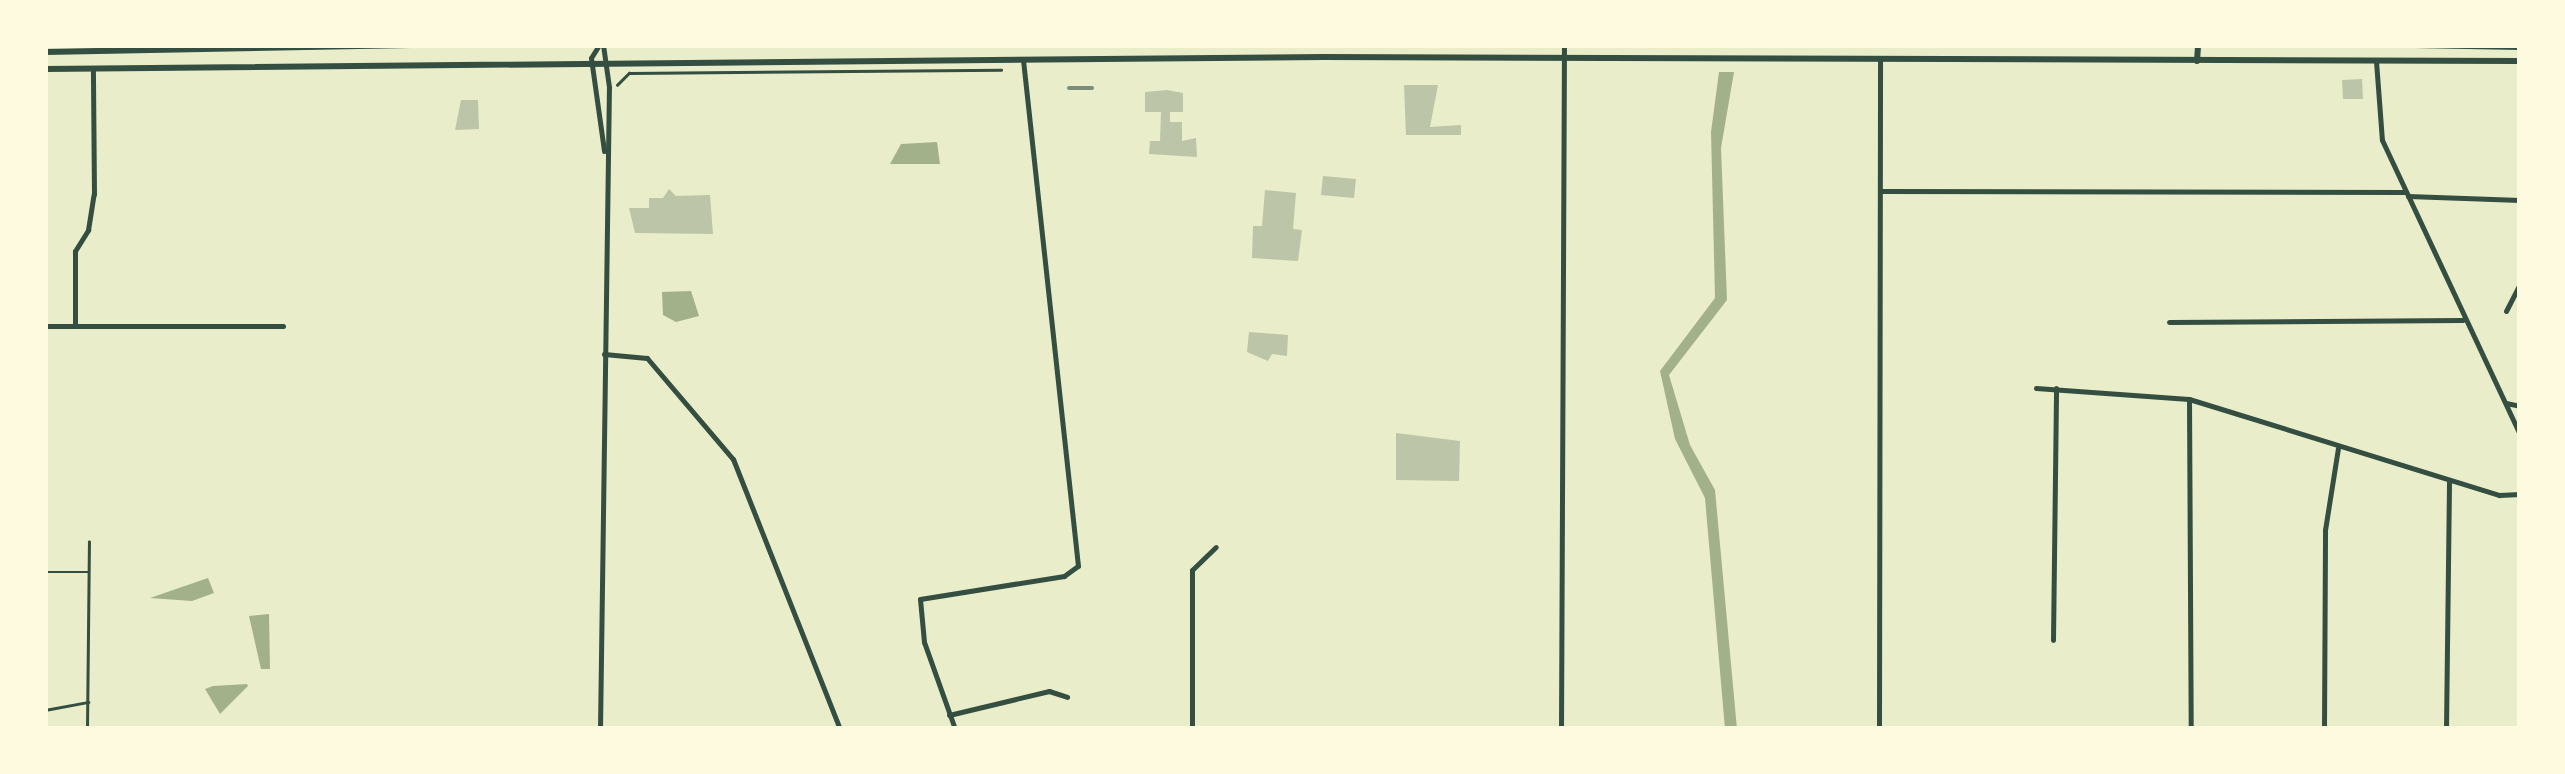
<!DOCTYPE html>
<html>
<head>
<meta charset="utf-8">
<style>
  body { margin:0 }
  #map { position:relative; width:2565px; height:774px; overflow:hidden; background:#e9edc9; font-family:"Work Sans",sans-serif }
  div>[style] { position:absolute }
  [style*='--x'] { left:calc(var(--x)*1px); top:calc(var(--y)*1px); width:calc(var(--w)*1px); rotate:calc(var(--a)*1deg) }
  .water>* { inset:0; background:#a3b18a }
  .building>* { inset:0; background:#bcc5a7 }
  .path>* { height:2.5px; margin:-1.25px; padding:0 1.25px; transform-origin:1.25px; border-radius:1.25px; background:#344e41 }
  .service>* { height:2.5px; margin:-1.25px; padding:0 1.25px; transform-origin:1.25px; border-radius:1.25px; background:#344e41 }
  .minor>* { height:5px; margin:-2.5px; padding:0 2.5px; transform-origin:2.5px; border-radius:2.5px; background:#344e41 }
  .tertiary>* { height:6px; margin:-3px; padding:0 3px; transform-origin:3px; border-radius:3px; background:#344e41 }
  .secondary>* { height:6px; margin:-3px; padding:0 3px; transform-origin:3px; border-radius:3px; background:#344e41 }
  .rail>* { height:4px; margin:-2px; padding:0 2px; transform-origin:2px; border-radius:2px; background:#7c8e77 }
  span { translate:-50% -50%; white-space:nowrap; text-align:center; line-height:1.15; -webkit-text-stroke:8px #fefae0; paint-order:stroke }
  .frame { position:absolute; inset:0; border:48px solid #fefae0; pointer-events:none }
</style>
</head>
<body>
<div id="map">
  <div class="water">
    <div style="clip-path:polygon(1719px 72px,1734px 72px,1721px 148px,1727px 300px,1669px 375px,1690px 445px,1715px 490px,1737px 729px,1725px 729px,1705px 498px,1675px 439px,1660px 371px,1715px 298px,1711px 132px)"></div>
    <div style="clip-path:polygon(937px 142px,940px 164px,890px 164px,901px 144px)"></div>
    <div style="clip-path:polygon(691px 291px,699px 316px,676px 322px,663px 315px,662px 292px)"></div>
    <div style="clip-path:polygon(208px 578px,214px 593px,192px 601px,150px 598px)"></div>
    <div style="clip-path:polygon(269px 614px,270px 669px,261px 669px,249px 616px)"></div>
    <div style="clip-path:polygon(213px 686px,247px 684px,248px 686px,220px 714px,205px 689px)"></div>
  </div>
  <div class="building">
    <div style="clip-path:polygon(2362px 79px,2363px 99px,2343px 99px,2342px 80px)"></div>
    <div style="clip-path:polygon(1404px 85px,1438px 85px,1430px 127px,1461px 125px,1461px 135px,1406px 135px)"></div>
    <div style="clip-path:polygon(1167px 90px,1183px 93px,1183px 112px,1170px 112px,1170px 122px,1182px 122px,1182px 141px,1196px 138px,1197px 157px,1149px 154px,1150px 141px,1160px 141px,1161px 112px,1145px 112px,1145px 92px)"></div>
    <div style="clip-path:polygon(461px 100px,478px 100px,479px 129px,455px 130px)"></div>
    <div style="clip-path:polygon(1323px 176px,1356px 179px,1354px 198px,1321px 195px)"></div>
    <div style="clip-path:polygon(669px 189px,676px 196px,710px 195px,713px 234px,635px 233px,629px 208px,649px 208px,649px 198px,663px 198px)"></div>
    <div style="clip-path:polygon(1265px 190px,1296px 193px,1293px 229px,1302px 230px,1298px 261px,1252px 258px,1253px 226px,1262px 226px)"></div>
    <div style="clip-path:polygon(1249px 332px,1288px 335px,1287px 356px,1272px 354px,1268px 361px,1247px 352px)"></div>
    <div style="clip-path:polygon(1396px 433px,1460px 441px,1459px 481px,1396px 480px)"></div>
  </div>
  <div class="path">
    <div style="--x:617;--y:85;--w:17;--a:-45"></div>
    <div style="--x:629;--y:73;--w:372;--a:-0.5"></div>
  </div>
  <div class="service">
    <div style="--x:45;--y:572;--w:43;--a:0"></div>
    <div style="--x:45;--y:710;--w:44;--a:-10.5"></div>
    <div style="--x:87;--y:729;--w:187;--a:-89.4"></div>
  </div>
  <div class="minor">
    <div style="--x:599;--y:45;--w:15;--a:122"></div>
    <div style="--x:591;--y:58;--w:94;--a:82"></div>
    <div style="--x:2376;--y:61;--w:79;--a:85.7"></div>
    <div style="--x:2382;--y:140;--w:326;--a:64.9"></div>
    <div style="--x:1881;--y:191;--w:524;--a:0.11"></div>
    <div style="--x:2408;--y:196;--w:112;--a:2"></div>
    <div style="--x:2506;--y:311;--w:30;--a:-63"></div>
    <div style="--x:2169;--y:322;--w:294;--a:-0.4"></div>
    <div style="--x:45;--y:326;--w:238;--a:0"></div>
    <div style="--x:75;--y:326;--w:75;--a:-90"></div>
    <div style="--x:75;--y:251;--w:25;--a:-58"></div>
    <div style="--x:88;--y:230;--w:36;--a:-81"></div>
    <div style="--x:94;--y:194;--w:126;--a:-90.5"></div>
    <div style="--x:604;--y:354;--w:43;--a:5.3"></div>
    <div style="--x:647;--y:358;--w:133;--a:49.6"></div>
    <div style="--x:733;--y:459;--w:290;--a:68.4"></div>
    <div style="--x:2036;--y:388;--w:153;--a:4.1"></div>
    <div style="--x:2189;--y:399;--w:325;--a:17.2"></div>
    <div style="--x:2499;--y:495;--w:21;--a:-3"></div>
    <div style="--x:2189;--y:399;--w:330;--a:89.7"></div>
    <div style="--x:2506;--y:403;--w:14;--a:12"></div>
    <div style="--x:2053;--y:640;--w:252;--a:-89.3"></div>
    <div style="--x:949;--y:715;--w:103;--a:-13.5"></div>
    <div style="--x:1049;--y:691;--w:19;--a:18"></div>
    <div style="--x:600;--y:729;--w:642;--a:-89.2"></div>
    <div style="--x:609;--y:87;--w:42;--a:-98.1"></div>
    <div style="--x:955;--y:729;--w:92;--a:-109.6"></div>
    <div style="--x:924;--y:642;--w:43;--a:-95.3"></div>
    <div style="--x:920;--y:599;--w:146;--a:-9.1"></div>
    <div style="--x:1064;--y:576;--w:17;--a:-36"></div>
    <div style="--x:1078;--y:566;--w:509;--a:-96.2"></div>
    <div style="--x:1192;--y:729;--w:159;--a:-90"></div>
    <div style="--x:1192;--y:570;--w:33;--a:-44"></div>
    <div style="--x:1561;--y:729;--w:684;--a:-89.75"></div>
    <div style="--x:1879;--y:729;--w:670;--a:-89.91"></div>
    <div style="--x:2324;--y:729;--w:199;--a:-89.7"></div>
    <div style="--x:2325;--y:530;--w:83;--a:-81"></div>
    <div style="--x:2446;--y:729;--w:249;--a:-89.3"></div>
  </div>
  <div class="tertiary">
    <div style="--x:2197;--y:61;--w:16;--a:-86"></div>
  </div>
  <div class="secondary">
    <div style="--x:686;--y:45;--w:425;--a:0"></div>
    <div style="--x:2415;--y:45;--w:105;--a:1.1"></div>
    <div style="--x:45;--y:52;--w:366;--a:-1.1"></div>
    <div style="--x:45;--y:69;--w:1279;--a:-0.54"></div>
    <div style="--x:1324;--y:57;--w:1196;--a:0.19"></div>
  </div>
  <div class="rail">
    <div style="--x:1069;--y:88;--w:23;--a:0"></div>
  </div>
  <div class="frame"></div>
</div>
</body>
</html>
